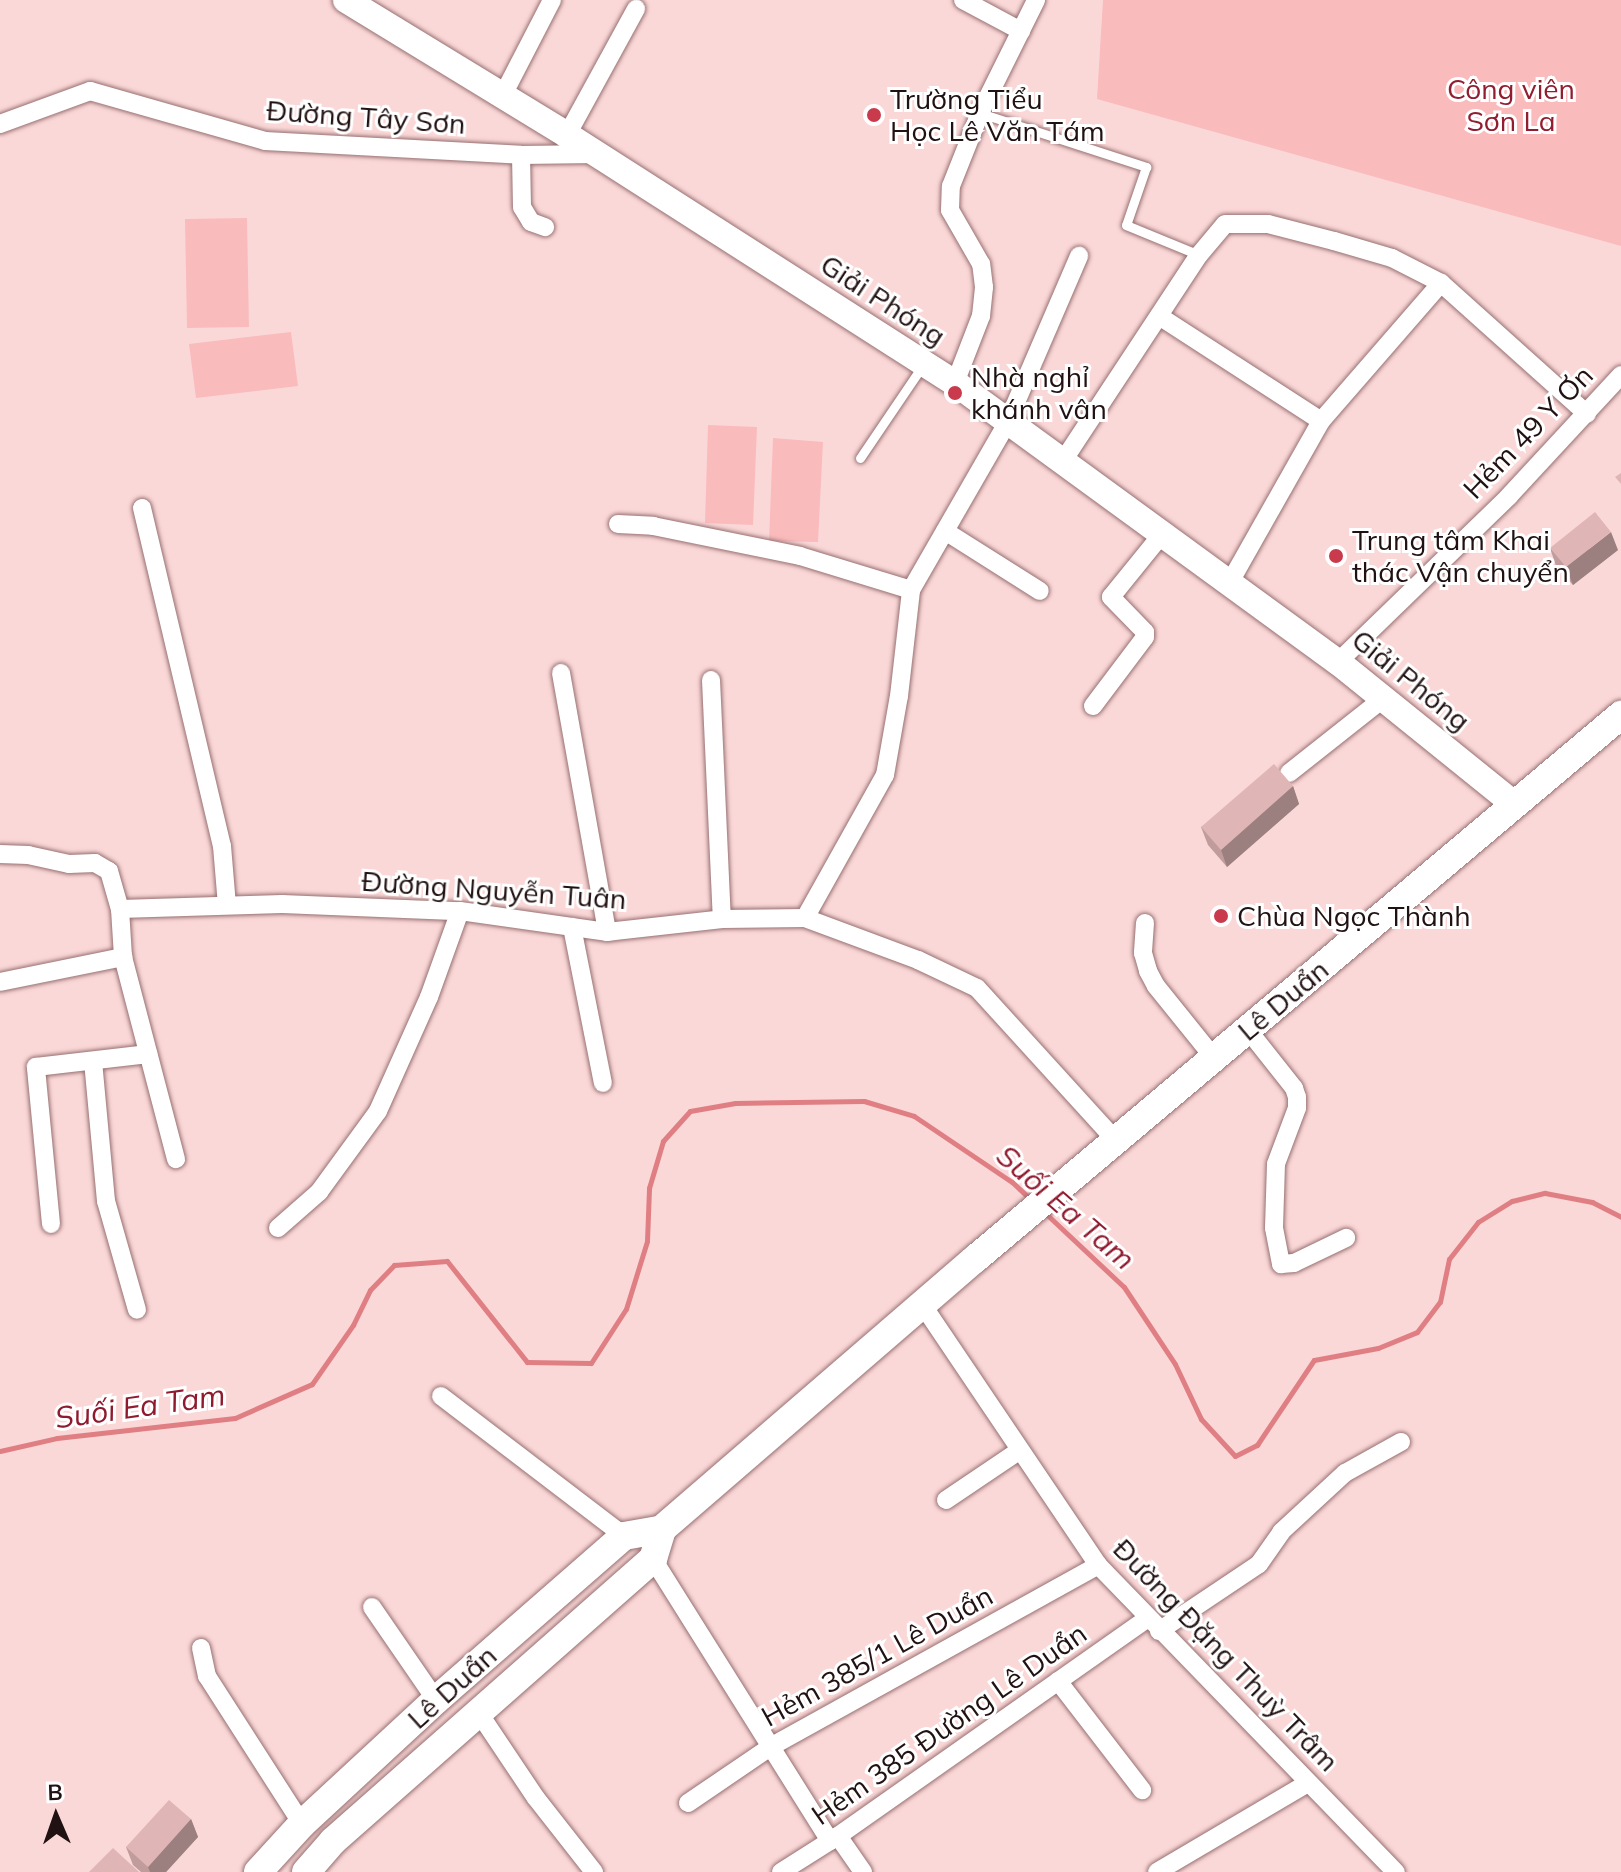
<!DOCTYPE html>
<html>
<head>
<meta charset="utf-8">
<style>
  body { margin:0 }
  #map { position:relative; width:1621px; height:1872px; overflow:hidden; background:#fbd8d8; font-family:Mulish,sans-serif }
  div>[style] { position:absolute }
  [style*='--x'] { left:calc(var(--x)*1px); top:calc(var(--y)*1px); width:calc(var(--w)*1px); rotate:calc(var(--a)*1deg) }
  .green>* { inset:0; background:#fabbbc }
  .stream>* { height:5px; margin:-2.5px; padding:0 2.5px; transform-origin:2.5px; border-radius:2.5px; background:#e07f83 }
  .roads { filter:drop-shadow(0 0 2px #977071) drop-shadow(0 0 2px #977071) }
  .lane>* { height:9px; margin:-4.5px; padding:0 4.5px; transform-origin:4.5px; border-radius:4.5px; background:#fff }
  .street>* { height:18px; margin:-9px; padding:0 9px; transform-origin:9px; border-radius:9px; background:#fff }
  .secondary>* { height:26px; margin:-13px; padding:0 13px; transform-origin:13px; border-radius:13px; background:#fff }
  .primary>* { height:28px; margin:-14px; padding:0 14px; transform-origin:14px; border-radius:14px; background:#fff }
  .wall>* { inset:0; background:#c09c9c }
  .shaded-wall>* { inset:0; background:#9c7f7f }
  .building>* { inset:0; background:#dfb5b5 }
  .dots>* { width:22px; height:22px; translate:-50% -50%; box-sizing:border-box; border:4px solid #fff; border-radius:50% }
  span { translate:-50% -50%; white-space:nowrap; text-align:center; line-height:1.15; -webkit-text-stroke:6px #fff; paint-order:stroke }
  .park-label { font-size:28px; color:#911d30 }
  .poi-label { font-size:28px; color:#201112 }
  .left { translate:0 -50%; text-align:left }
  .street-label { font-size:28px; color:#201112 }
  .water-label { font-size:30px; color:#8f1a2e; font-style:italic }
  .north { position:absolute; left:16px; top:1776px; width:80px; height:80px; -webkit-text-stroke:6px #fff; paint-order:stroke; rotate:358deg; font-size:22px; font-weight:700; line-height:32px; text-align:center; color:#201112 }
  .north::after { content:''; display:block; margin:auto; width:28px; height:36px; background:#201112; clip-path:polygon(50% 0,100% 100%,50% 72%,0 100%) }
</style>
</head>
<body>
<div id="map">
  <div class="green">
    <div style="clip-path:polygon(1103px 0,1621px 0,1621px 246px,1097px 99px)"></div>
    <div style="clip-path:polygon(247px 218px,249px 327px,187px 328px,185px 219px)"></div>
    <div style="clip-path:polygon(291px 332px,298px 386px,196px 398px,189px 344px)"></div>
    <div style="clip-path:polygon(708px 425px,757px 427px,753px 525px,705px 523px)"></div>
    <div style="clip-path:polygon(773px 438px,823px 442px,818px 542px,769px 541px)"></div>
  </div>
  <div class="stream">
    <div style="--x:1043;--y:1211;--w:111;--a:43.2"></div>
    <div style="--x:1124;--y:1287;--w:92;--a:56.5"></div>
    <div style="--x:1175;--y:1364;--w:61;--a:64.7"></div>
    <div style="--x:1201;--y:1419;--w:50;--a:47.4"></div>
    <div style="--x:1235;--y:1456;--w:25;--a:-27"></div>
    <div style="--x:1257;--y:1445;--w:102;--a:-56.2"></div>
    <div style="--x:1314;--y:1360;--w:65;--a:-10.6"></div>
    <div style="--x:1378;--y:1348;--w:42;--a:-22.3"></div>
    <div style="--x:1417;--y:1332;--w:38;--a:-53"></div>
    <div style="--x:1440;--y:1302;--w:44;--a:-78.2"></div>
    <div style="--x:1449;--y:1259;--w:47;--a:-51.9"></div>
    <div style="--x:1478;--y:1222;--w:40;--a:-32"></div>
    <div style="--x:1512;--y:1201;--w:34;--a:-14"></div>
    <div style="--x:1545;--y:1193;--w:48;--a:10.8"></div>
    <div style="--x:1592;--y:1202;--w:33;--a:27"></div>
    <div style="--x:0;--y:1451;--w:58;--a:-12.8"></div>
    <div style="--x:57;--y:1438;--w:179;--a:-6.4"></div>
    <div style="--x:235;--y:1418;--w:84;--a:-23.8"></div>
    <div style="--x:312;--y:1384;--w:72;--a:-55.2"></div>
    <div style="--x:353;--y:1325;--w:39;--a:-64"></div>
    <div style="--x:370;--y:1290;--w:35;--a:-46"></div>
    <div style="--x:394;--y:1265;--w:53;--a:-4.3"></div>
    <div style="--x:447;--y:1261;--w:129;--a:51.6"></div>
    <div style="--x:527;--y:1362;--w:64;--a:0.9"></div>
    <div style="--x:591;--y:1363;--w:64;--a:-57.1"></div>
    <div style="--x:626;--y:1309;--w:71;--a:-72.8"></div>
    <div style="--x:647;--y:1241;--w:53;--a:-87.8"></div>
    <div style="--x:649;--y:1188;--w:49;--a:-73.4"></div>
    <div style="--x:663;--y:1141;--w:40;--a:-48"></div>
    <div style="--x:690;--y:1111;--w:46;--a:-10.1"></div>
    <div style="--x:735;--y:1103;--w:129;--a:-0.9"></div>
    <div style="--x:864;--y:1101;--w:52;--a:16.7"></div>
    <div style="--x:914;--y:1116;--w:118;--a:34"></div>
    <div style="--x:1012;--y:1182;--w:25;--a:43"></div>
  </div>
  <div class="roads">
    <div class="lane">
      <div style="--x:980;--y:113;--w:175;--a:18"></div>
      <div style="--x:1146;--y:167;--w:61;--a:109"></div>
      <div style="--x:1126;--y:225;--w:79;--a:22.3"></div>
      <div style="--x:860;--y:458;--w:112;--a:-55.9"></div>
    </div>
    <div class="street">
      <div style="--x:963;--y:0;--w:66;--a:28.1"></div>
      <div style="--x:503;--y:95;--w:107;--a:-62.7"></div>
      <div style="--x:0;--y:124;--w:96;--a:-20.1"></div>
      <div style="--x:90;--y:91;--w:182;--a:15.9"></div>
      <div style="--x:265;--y:141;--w:256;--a:3.1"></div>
      <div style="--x:521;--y:155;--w:76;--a:-0.8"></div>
      <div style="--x:567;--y:135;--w:144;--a:-61.3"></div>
      <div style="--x:521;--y:155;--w:52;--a:88.9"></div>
      <div style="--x:522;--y:207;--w:17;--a:59"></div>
      <div style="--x:531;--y:222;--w:15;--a:20"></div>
      <div style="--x:1159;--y:316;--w:193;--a:32.9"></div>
      <div style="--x:955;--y:383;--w:72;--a:-68.8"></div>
      <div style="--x:981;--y:316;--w:29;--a:-84"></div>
      <div style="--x:984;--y:287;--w:23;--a:-97"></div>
      <div style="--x:981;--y:264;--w:62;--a:-119.9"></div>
      <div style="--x:950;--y:210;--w:24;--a:-88"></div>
      <div style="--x:951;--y:186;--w:79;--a:-68.3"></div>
      <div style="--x:980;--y:113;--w:126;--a:-63.6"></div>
      <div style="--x:1061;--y:464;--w:250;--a:-56.6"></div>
      <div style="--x:1199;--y:255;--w:40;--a:-50"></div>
      <div style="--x:1225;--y:224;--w:43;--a:0"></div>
      <div style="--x:1268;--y:224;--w:68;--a:14.4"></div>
      <div style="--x:1334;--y:241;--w:60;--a:16.3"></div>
      <div style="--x:1392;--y:258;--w:55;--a:27"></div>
      <div style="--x:1441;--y:283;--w:196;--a:41.9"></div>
      <div style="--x:142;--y:508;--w:347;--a:76.7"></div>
      <div style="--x:222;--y:846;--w:59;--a:85.2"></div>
      <div style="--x:618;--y:524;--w:35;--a:3"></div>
      <div style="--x:653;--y:526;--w:150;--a:11.5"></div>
      <div style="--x:800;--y:556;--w:116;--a:17"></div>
      <div style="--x:945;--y:531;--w:112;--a:32.3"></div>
      <div style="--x:1230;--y:582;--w:185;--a:-60.5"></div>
      <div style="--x:1321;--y:421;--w:183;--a:-49"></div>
      <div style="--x:1338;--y:662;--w:238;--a:-44.1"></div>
      <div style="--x:1509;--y:496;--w:165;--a:-47.2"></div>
      <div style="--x:561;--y:673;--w:263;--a:79.9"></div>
      <div style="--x:711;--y:680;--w:239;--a:87.4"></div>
      <div style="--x:1093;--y:706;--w:86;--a:-53"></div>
      <div style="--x:1145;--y:637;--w:5;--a:-90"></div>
      <div style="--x:1145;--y:632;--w:49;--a:-134.2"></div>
      <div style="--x:1111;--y:597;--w:81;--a:-51"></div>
      <div style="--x:1289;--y:773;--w:121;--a:-38.3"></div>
      <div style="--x:0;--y:854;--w:28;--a:2"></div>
      <div style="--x:28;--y:855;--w:42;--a:12.4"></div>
      <div style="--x:69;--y:864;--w:26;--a:-2"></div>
      <div style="--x:95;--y:863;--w:16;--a:30"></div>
      <div style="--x:109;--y:871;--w:40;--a:74"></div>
      <div style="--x:120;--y:909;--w:48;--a:86.4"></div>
      <div style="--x:123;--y:957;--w:209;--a:75.3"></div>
      <div style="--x:120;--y:909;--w:162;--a:-1.8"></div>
      <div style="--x:282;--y:904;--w:178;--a:2.3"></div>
      <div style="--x:460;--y:911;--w:148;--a:8.1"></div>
      <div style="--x:607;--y:932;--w:116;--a:-6.4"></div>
      <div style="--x:722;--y:919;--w:83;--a:-0.7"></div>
      <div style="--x:805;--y:918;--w:121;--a:20.4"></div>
      <div style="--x:918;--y:960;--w:65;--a:25.4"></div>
      <div style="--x:977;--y:988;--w:208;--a:47.7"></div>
      <div style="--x:805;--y:918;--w:164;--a:-60.8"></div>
      <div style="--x:885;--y:775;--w:80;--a:-80"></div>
      <div style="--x:899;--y:696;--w:107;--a:-83.5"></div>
      <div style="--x:911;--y:590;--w:195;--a:-60.1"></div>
      <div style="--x:1008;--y:421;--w:180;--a:-66.7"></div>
      <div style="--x:1145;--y:923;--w:30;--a:94"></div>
      <div style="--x:1143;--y:953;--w:19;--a:74"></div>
      <div style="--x:1148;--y:971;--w:17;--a:62"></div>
      <div style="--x:1156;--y:986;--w:92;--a:51.1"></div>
      <div style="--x:572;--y:927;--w:159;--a:78.8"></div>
      <div style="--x:0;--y:982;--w:126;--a:-11.5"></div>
      <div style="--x:1248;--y:1030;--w:74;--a:51.6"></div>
      <div style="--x:1294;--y:1088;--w:9;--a:72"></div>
      <div style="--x:1297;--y:1097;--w:11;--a:90"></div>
      <div style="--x:1297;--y:1108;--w:60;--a:110.6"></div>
      <div style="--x:1276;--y:1164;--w:64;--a:91.8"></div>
      <div style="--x:1274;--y:1228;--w:37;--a:79"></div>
      <div style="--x:1281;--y:1264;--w:13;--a:-4"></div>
      <div style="--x:1294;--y:1263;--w:58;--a:-25.7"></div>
      <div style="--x:93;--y:1061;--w:141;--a:84.7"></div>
      <div style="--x:106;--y:1201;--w:113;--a:74.1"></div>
      <div style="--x:51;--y:1224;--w:158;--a:-95.5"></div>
      <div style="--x:36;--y:1067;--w:113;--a:-6.6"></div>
      <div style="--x:278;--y:1228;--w:55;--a:-41.3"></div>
      <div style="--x:319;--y:1192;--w:100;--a:-53.9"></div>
      <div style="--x:378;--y:1111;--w:125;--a:-65.9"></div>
      <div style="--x:429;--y:997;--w:91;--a:-70.2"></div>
      <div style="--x:922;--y:1304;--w:315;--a:56"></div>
      <div style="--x:1098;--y:1565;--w:428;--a:45.9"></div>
      <div style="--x:441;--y:1396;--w:230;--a:37.4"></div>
      <div style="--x:946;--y:1500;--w:89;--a:-34"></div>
      <div style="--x:653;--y:1559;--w:333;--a:57.9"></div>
      <div style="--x:372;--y:1607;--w:113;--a:55.5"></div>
      <div style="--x:1159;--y:1631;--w:120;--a:-33.8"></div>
      <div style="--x:1259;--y:1564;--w:39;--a:-55"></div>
      <div style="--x:1281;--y:1532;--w:87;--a:-42.7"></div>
      <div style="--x:1345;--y:1473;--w:64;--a:-29"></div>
      <div style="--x:201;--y:1648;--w:29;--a:78"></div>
      <div style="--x:207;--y:1676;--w:176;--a:57.3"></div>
      <div style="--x:1058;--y:1681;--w:138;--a:52.4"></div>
      <div style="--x:479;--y:1713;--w:102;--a:56.2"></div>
      <div style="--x:536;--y:1798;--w:94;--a:51.9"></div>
      <div style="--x:688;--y:1803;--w:102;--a:-34.2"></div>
      <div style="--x:772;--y:1746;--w:373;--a:-29"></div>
      <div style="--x:838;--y:1836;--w:44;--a:55.2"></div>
      <div style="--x:781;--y:1872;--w:67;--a:-32.3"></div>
      <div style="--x:838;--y:1836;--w:378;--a:-35.1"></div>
      <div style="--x:1157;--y:1872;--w:175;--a:-30.5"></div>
    </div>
    <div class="secondary">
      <div style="--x:346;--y:0;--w:259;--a:31.4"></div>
      <div style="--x:567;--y:135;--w:460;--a:32.6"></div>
      <div style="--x:955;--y:383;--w:474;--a:36.1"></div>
      <div style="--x:1338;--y:662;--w:226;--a:38.9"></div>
    </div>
    <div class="primary">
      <div style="--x:258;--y:1872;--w:65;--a:-47.5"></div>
      <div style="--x:302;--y:1824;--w:183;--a:-42.8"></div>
      <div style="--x:436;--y:1700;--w:249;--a:-41.1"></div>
      <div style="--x:624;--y:1536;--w:39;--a:-10"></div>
      <div style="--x:662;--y:1529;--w:413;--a:-40.8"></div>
      <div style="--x:975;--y:1259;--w:845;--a:-40.1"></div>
      <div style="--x:306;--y:1872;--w:41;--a:-48.9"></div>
      <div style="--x:333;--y:1841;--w:427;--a:-41.4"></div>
      <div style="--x:653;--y:1559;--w:31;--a:-73"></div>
    </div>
  </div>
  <div class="wall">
    <div style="clip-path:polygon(1550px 548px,1618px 550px,1573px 585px,1556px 566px)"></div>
    <div style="clip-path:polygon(1293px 786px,1299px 804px,1227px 867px,1208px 845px,1201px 827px)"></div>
    <div style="clip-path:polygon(191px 1819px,198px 1837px,166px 1872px,141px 1872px,133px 1865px,126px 1847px)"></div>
  </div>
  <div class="shaded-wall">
    <div style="clip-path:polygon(1611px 532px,1618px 550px,1573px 585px,1566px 567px)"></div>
    <div style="clip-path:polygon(1293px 786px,1299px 804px,1227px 867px,1221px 850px)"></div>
    <div style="clip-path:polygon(191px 1819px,198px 1837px,166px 1872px,150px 1872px,148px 1867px)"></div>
  </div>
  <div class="building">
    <div style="clip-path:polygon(1621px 473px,1621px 484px,1615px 477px)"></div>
    <div style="clip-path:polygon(1595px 512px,1611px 532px,1566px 567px,1550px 548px)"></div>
    <div style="clip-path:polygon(1274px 764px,1293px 786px,1221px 850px,1201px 827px)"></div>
    <div style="clip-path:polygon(169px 1800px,191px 1819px,148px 1867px,126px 1847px)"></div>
    <div style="clip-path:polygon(113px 1848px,139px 1872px,89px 1872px)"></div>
  </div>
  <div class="dots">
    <div style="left:874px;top:115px;background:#ca3a4d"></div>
    <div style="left:955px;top:393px;background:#ca3a4d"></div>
    <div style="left:1336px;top:556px;background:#ca3a4d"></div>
    <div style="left:1221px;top:916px;background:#ca3a4d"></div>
  </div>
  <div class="park-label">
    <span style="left:1511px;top:105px">Công viên<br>Sơn La</span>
  </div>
  <div class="poi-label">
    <span class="left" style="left:890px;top:115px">Trường Tiểu<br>Học Lê Văn Tám</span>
    <span class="left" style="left:971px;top:393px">Nhà nghỉ<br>khánh vân</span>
    <span class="left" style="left:1352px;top:556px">Trung tâm Khai<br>thác Vận chuyển</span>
    <span class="left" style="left:1237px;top:916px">Chùa Ngọc Thành</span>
  </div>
  <div class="street-label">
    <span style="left:366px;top:117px;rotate:4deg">Đường Tây Sơn</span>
    <span style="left:883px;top:300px;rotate:33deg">Giải Phóng</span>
    <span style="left:1528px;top:432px;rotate:-46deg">Hẻm 49 Y Ơn</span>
    <span style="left:1411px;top:680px;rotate:39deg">Giải Phóng</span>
    <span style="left:494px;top:890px;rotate:4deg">Đường Nguyễn Tuân</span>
    <span style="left:1283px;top:1000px;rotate:-40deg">Lê Duẩn</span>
    <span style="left:1226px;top:1655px;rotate:46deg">Đường Đặng Thuỳ Trâm</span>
    <span style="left:877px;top:1656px;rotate:-29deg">Hẻm 385/1 Lê Duẩn</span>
    <span style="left:452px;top:1687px;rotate:-42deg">Lê Duẩn</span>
    <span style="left:949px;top:1724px;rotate:-35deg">Hẻm 385 Đường Lê Duẩn</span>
  </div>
  <div class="water-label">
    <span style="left:1066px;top:1207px;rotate:41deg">Suối Ea Tam</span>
    <span style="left:140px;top:1406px;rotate:-8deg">Suối Ea Tam</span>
  </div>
  <div class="north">B</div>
</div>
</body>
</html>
